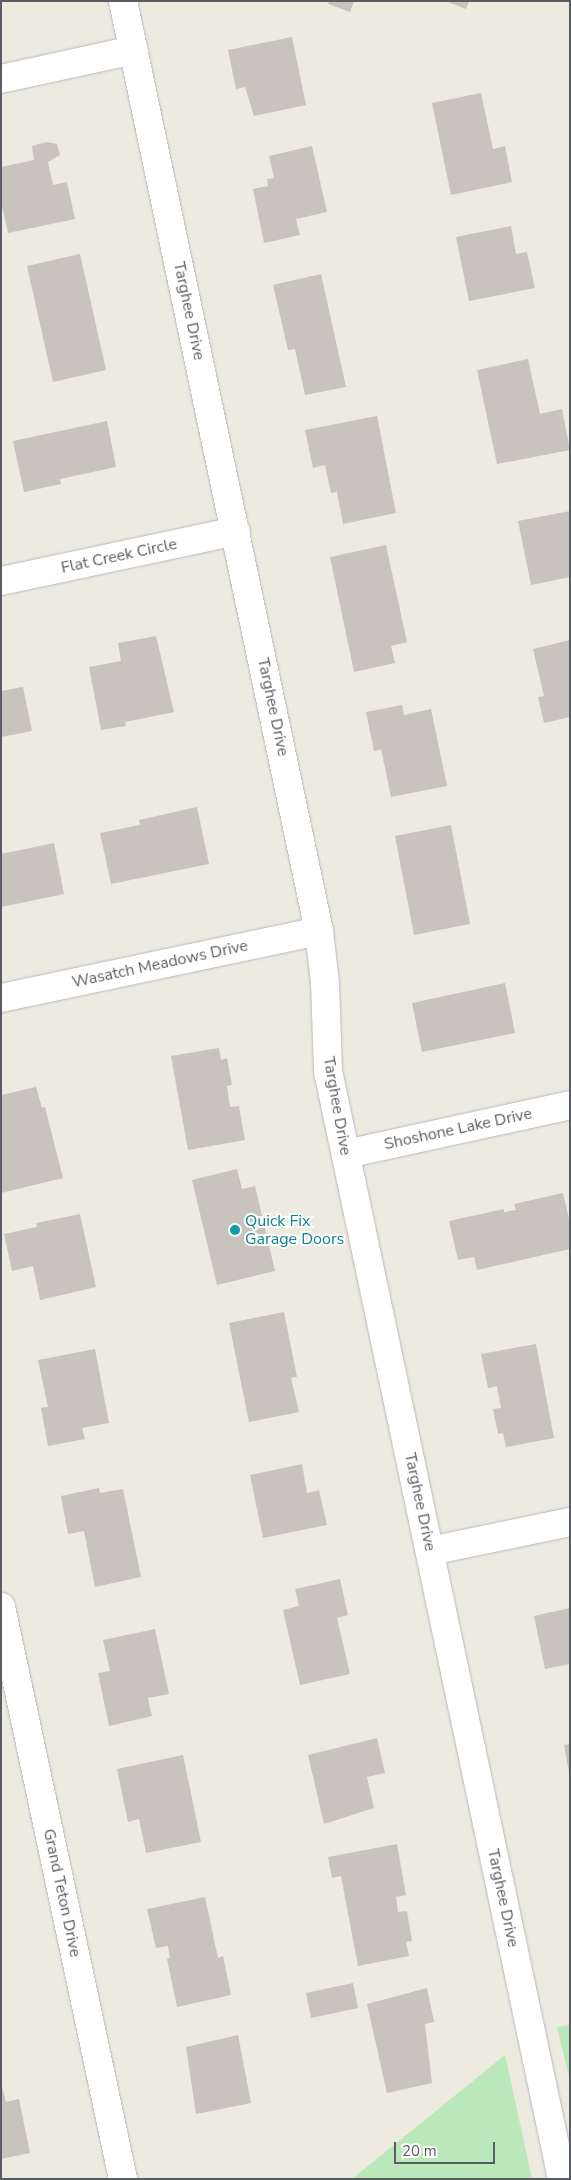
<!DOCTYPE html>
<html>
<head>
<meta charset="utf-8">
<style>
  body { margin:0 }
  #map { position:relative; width:571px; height:2180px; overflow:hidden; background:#edeae0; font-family:"Nunito Sans",sans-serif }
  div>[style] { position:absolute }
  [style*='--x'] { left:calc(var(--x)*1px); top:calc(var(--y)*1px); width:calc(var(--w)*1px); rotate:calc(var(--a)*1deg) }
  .green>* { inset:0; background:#bbe8ba }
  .building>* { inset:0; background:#c8c4bd }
  .roads { filter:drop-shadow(0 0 1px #b6b9be) drop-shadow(0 0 1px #b6b9be) }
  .street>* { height:28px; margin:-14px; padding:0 14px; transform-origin:14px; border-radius:14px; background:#fff }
  .dots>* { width:14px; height:14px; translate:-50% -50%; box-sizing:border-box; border:2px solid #fff; border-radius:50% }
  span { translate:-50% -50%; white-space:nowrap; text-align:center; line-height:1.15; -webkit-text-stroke:4px #fff; paint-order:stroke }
  .street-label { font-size:16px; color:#595d63 }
  .culture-label { font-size:16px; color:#0d838f }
  .left { translate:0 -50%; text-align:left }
  .frame { position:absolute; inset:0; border:2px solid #595d63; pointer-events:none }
  .scale { position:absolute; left:394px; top:2142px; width:101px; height:22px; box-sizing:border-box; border:2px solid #595d63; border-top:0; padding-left:6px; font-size:15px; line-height:18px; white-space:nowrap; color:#595d63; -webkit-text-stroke:4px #fff; paint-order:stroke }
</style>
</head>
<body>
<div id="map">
  <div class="green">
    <div style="clip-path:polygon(570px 2025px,570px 2081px,557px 2027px)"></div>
    <div style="clip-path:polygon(505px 2054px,532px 2179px,352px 2179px,505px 2055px)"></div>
  </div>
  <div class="building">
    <div style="clip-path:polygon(329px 1px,354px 1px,350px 12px,328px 4px)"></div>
    <div style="clip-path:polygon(446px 1px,469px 1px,466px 9px)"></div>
    <div style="clip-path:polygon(292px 37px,306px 105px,254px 116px,245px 87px,236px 89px,228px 50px)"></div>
    <div style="clip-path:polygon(481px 93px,493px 149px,505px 146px,512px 182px,451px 195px,432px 103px)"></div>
    <div style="clip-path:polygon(47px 142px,57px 144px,60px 155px,48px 162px,53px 185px,67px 182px,75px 219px,8px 233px,1px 202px,1px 167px,34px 160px,32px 146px)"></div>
    <div style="clip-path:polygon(312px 146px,327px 212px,296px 219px,300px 235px,264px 243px,253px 189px,268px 186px,267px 179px,274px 178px,269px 156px)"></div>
    <div style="clip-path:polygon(511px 226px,516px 254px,527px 252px,535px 288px,469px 301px,456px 237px)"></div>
    <div style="clip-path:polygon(80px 254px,106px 370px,53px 382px,27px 266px)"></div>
    <div style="clip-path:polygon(321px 274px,346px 387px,305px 395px,295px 349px,288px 350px,273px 285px)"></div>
    <div style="clip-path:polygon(528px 359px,540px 414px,562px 409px,570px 450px,497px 464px,477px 370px)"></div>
    <div style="clip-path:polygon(377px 416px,396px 513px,343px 524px,337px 492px,331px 493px,325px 465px,313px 468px,305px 430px)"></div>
    <div style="clip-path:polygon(107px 421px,116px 467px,60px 479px,61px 484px,24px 492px,13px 441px)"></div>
    <div style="clip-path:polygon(570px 511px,570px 577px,531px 585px,518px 521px)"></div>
    <div style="clip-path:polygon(386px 545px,407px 642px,391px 646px,395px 663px,354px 672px,330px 557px)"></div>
    <div style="clip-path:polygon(156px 636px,174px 712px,125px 722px,126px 726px,101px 730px,89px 667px,121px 661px,118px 643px)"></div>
    <div style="clip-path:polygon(570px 640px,570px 717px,544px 723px,538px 697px,544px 696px,533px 649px)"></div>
    <div style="clip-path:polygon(23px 687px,32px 731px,1px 737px,1px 691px)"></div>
    <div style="clip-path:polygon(402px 705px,404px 715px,431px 709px,447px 786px,391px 797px,381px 749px,374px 751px,366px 712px)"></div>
    <div style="clip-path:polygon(197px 807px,209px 864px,111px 884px,100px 833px,140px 825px,139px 820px)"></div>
    <div style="clip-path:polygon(451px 825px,470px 924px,414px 935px,395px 836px)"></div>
    <div style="clip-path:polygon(54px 843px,64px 894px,1px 907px,1px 854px)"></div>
    <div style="clip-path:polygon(505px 983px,515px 1033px,422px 1052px,412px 1003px)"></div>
    <div style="clip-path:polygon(219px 1048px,221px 1060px,227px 1058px,232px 1085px,227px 1086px,230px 1107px,239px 1106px,245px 1140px,188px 1150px,171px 1056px)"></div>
    <div style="clip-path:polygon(36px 1087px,42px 1108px,45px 1107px,63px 1178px,1px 1193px,1px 1095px)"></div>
    <div style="clip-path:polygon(237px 1169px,242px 1189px,255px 1186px,275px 1271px,217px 1285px,192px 1180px)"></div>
    <div style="clip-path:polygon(563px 1193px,570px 1223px,570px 1249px,477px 1270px,474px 1257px,458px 1260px,449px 1221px,504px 1209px,504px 1212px,516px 1210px,514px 1204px)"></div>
    <div style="clip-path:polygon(80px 1214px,96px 1287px,40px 1300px,33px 1266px,12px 1271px,4px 1234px,37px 1227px,36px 1223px)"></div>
    <div style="clip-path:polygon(284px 1312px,297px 1377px,291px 1378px,299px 1412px,249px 1422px,229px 1323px)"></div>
    <div style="clip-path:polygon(536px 1344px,554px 1438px,506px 1447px,503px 1433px,498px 1434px,493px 1409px,501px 1408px,497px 1386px,488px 1388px,481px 1354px)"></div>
    <div style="clip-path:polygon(95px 1349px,109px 1423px,82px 1428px,85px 1439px,48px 1446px,41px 1408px,48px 1407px,38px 1360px)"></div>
    <div style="clip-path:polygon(302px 1464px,307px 1493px,319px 1490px,327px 1525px,263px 1538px,250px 1475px)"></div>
    <div style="clip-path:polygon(99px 1488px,100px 1493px,123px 1489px,141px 1577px,95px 1587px,84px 1531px,68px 1534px,61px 1496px)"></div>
    <div style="clip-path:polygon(340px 1579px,348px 1615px,337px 1618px,350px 1674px,300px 1685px,283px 1610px,299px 1606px,295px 1589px)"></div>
    <div style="clip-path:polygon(570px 1608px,570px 1664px,545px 1669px,534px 1616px)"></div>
    <div style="clip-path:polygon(155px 1629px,169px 1694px,148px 1698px,152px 1716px,109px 1726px,98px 1673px,110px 1671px,103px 1640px)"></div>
    <div style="clip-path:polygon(377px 1738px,385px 1773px,367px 1777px,374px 1808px,324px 1824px,308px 1755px)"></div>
    <div style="clip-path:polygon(570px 1744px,570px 1773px,569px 1773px,564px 1745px)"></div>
    <div style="clip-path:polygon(183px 1755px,201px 1842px,146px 1853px,139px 1819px,128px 1822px,117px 1769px)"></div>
    <div style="clip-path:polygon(397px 1844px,406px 1895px,396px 1897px,398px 1912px,407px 1911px,412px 1941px,406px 1942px,409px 1956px,358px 1966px,341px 1876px,332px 1878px,328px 1857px)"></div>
    <div style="clip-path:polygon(205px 1897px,218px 1958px,223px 1956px,231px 1995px,177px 2007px,167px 1959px,170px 1958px,168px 1946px,156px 1948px,147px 1909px)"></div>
    <div style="clip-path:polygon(353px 1983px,358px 2008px,311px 2018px,306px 1993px)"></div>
    <div style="clip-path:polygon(427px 1988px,434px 2022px,425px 2024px,432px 2083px,387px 2093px,367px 2004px)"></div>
    <div style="clip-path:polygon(238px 2035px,251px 2103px,196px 2114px,186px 2047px)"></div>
    <div style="clip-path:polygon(1px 2082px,6px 2102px,19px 2099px,30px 2153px,1px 2159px)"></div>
  </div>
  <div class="roads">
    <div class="street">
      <div style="--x:123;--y:1;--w:950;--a:78.1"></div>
      <div style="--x:319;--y:931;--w:52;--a:83.4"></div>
      <div style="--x:325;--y:983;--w:88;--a:88"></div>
      <div style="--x:328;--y:1071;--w:1132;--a:78.07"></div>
      <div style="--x:1;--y:79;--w:136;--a:-12.3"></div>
      <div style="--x:1;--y:581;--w:240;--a:-12"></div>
      <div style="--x:1;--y:998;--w:325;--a:-11.9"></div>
      <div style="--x:346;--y:1154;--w:229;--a:-12.3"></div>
      <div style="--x:430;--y:1551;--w:143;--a:-11.7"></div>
      <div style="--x:1;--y:1607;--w:585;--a:77.96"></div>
    </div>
  </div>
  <div class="dots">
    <div style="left:235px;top:1230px;background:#0f9aa8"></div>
  </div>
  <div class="street-label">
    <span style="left:189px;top:311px;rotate:78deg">Targhee Drive</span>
    <span style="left:119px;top:556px;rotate:-12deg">Flat Creek Circle</span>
    <span style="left:273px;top:707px;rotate:78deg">Targhee Drive</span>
    <span style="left:160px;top:964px;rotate:-12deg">Wasatch Meadows Drive</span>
    <span style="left:337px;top:1106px;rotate:80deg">Targhee Drive</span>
    <span style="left:458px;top:1129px;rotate:-12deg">Shoshone Lake Drive</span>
    <span style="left:420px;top:1502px;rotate:78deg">Targhee Drive</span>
    <span style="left:62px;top:1893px;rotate:78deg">Grand Teton Drive</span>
    <span style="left:503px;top:1898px;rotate:78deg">Targhee Drive</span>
  </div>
  <div class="culture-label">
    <span class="left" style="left:245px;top:1230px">Quick Fix<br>Garage Doors</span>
  </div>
  <div class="frame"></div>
  <div class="scale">20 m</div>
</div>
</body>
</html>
